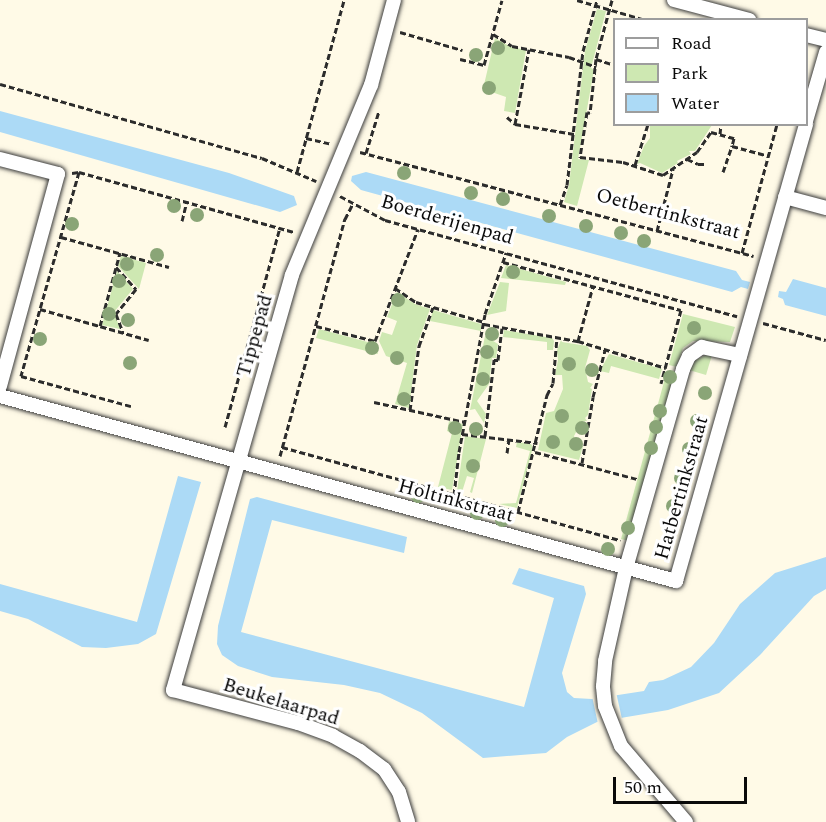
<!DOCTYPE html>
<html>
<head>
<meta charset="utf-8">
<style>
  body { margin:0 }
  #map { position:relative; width:826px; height:822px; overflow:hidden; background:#fffae7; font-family:Spectral,serif }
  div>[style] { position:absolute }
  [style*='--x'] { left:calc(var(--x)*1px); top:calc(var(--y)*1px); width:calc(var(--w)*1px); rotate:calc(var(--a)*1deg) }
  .green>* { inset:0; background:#cee8b2 }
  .water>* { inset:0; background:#acdaf6 }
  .pier>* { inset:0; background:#fffae7 }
  .path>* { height:3px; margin-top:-1.5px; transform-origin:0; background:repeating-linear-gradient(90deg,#2c2c2c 0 6px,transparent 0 9px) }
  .roads { filter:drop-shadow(0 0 2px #3d3d3d) drop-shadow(0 0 2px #3d3d3d) }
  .minor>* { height:14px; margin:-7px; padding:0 7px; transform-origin:7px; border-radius:7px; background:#fff }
  .trees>* { width:14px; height:14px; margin:-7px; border-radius:50%; background:#8aa577 }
  span { translate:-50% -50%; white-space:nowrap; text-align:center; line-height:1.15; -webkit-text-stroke:6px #fff; paint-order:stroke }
  .street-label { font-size:20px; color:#0a0a0a }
  .legend { position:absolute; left:613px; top:18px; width:195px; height:108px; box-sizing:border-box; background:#fff; border:2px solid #9d9d9d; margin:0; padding:8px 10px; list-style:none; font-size:18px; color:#0a0a0a }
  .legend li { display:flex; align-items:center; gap:12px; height:30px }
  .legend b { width:30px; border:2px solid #9d9d9d }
  .scale { position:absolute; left:613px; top:777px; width:134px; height:27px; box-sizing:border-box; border:3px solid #0a0a0a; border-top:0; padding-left:8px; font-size:18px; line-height:21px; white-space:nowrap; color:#0a0a0a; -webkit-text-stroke:4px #fff; paint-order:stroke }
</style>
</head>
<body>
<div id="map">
  <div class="green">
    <div style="clip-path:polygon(597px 9px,606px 11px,591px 68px,594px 70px,578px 159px,589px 160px,577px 206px,564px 202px,569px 185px,585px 51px)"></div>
    <div style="clip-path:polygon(495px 38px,511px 47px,526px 50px,515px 113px,504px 111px,506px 97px,483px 89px)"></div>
    <div style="clip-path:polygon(650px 125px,650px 124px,712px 125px,695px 151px,689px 151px,691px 154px,677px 161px,678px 163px,662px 173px,640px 163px,637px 164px,644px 146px,650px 138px)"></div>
    <div style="clip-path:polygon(121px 256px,146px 263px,139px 289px,118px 266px)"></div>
    <div style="clip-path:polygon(506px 265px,566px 282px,565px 285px,501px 278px)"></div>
    <div style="clip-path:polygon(117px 271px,133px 289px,114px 312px,120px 329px,102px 325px)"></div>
    <div style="clip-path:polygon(500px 282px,509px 283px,506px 311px,487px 315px)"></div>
    <div style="clip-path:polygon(397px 292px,415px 304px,430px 309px,417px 345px,409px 408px,395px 404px,407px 363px,386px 356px,379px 341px,382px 332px,392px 335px,397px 321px,387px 317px)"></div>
    <div style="clip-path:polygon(433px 310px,481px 324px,481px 331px,430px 321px)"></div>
    <div style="clip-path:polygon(683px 314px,735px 327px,730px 342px,693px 341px,683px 348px,677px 367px,669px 365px)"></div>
    <div style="clip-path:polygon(319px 329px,375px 344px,378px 354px,316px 338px)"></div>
    <div style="clip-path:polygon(504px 330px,552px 338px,554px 341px,553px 350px,547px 350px,547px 342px,503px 337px)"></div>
    <div style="clip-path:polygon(485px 336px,498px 344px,496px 358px,492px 358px,489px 384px,477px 401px,486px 414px,484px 423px,475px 409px,470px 410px)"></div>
    <div style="clip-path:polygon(561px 340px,562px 342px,587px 346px,590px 350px,585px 368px,588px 382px,593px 384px,590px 388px,592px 389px,588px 415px,585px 418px,587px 421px,582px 421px,574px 436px,577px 443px,583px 446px,579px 460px,538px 450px,546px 413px,554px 411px,563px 389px,562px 375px,555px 375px,558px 360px,557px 350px)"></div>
    <div style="clip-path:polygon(609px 354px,662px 369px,659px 379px,611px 366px,609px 373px,600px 371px)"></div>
    <div style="clip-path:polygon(706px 355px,712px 355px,706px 375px,689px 370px,694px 361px)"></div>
    <div style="clip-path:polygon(667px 371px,675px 373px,629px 541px,621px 539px)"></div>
    <div style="clip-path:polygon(449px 421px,463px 424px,452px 490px,438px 487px,452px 433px,447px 431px)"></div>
    <div style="clip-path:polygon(465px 436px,486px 439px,472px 493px,470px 492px,474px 478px,467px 476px,462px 492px,457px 491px)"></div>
    <div style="clip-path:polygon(517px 442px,531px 444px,533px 447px,517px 508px,499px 504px,516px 503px,530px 451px,516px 447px)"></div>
  </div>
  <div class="water">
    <div style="clip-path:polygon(0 111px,229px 173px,294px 196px,297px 205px,280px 212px,0 132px)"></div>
    <div style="clip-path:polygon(366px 172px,736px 271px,742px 280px,750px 282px,748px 289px,741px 287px,732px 292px,361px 190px,351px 181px,352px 176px)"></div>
    <div style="clip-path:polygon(793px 279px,826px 288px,826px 316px,785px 305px,783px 299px,778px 297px,779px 291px,786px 292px)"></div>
    <div style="clip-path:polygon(178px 476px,201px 482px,156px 634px,138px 644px,106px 648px,82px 647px,28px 619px,0 611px,0 584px,137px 622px)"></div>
    <div style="clip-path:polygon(257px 497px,407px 537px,404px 553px,272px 520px,241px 632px,524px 707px,554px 598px,512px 584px,519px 568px,584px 586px,586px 594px,562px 673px,567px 692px,574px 698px,592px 699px,644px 691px,649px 682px,663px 680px,691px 667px,714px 643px,740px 604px,775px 573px,826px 557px,826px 589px,814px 596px,760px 655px,719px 693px,668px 710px,597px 722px,567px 737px,546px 753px,483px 758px,422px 713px,380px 693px,344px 685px,272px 677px,238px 666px,222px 655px,217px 644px,218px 626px,250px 499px)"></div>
  </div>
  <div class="pier">
    <div style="clip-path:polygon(616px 692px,622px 719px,598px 724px,592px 696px)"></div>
  </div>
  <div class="path">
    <div style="--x:577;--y:0;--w:72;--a:16.2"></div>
    <div style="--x:612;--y:0;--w:61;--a:105.2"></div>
    <div style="--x:596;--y:59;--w:54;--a:96.3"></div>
    <div style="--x:590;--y:113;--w:3;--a:-162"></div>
    <div style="--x:587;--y:112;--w:46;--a:98.8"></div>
    <div style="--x:580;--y:157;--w:43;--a:6.6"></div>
    <div style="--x:623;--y:162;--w:42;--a:18"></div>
    <div style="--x:663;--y:175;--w:41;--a:-34.1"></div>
    <div style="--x:697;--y:152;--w:24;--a:-55"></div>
    <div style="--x:711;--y:132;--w:24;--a:15"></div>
    <div style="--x:734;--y:138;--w:8;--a:104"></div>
    <div style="--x:732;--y:146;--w:38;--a:15"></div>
    <div style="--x:400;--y:32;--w:65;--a:16.2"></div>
    <div style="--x:493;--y:34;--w:22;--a:32"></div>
    <div style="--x:512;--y:46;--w:58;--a:10.9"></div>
    <div style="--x:569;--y:57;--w:29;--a:20"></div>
    <div style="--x:460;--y:59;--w:25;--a:14"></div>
    <div style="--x:484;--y:65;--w:67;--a:-74.5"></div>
    <div style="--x:596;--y:59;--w:19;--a:18"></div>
    <div style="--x:0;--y:84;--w:272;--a:15.8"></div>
    <div style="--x:262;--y:158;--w:59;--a:23.1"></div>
    <div style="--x:507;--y:117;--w:11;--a:41"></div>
    <div style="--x:515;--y:124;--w:60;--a:9.6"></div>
    <div style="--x:515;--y:124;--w:76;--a:-79.4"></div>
    <div style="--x:720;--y:134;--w:10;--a:-84"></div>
    <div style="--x:306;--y:138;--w:26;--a:13"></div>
    <div style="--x:360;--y:152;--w:407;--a:14.8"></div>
    <div style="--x:366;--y:153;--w:44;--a:-72.8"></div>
    <div style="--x:687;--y:159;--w:12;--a:24"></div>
    <div style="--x:698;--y:164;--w:7;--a:0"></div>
    <div style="--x:635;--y:165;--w:43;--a:-72.4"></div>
    <div style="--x:79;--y:172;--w:212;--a:105.9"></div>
    <div style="--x:21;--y:376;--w:114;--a:15.3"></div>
    <div style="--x:297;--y:172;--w:178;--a:-74.7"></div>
    <div style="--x:723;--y:172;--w:28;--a:-71"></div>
    <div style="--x:72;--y:173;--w:7;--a:-8"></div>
    <div style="--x:79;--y:172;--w:223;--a:15.6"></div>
    <div style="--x:340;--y:196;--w:51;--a:28.1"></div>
    <div style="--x:385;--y:220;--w:365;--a:15.3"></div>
    <div style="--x:560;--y:205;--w:21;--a:-71"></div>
    <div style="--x:567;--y:185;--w:135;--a:-83.2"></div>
    <div style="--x:583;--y:51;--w:53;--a:-74.6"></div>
    <div style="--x:182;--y:221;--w:21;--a:-76"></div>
    <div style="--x:657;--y:231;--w:64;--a:-75.5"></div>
    <div style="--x:61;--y:237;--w:112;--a:15.5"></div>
    <div style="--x:742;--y:253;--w:134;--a:-74.8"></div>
    <div style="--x:503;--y:262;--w:184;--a:15.1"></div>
    <div style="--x:681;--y:310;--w:76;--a:105.3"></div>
    <div style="--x:116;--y:267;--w:30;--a:48"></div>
    <div style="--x:136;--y:289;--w:32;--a:129"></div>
    <div style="--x:116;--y:314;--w:19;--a:69"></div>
    <div style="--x:395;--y:288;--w:25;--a:34"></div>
    <div style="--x:416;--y:302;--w:71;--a:16.4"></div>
    <div style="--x:40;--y:309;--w:113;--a:15.9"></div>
    <div style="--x:763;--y:323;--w:65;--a:15.1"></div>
    <div style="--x:484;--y:324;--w:96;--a:10.3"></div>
    <div style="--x:578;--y:341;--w:92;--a:17.1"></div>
    <div style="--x:100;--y:326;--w:76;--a:-74.7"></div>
    <div style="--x:316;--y:326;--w:61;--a:14.3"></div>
    <div style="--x:375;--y:341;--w:120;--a:-69"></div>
    <div style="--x:578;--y:341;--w:57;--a:-74.7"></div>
    <div style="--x:374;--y:402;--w:93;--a:12.4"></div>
    <div style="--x:410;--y:410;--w:65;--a:-82"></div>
    <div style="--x:419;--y:346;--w:41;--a:-70.3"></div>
    <div style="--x:225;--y:427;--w:207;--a:-74.6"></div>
    <div style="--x:462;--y:434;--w:76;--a:6.8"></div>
    <div style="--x:485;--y:436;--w:77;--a:-83.2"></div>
    <div style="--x:494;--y:360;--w:4;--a:0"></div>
    <div style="--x:498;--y:360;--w:32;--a:-83"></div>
    <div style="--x:282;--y:447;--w:351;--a:15.4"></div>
    <div style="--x:535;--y:452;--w:106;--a:14.8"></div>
    <div style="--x:507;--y:453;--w:14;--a:-82"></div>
    <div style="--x:280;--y:456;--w:246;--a:-74.7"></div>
    <div style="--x:345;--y:219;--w:16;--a:-63"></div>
    <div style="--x:582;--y:463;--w:67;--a:-80.5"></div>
    <div style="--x:593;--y:397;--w:49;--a:-75.7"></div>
    <div style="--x:454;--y:495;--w:43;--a:-83.4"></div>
    <div style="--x:459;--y:452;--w:140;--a:-79.3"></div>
    <div style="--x:485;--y:314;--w:65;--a:-71"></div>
    <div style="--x:518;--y:512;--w:121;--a:-76.1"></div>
    <div style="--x:547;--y:395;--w:13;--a:-63"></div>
    <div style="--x:553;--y:383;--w:46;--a:-85"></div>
  </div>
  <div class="roads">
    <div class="minor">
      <div style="--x:394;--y:0;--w:88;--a:105.1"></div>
      <div style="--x:371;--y:85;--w:206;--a:112.6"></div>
      <div style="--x:292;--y:275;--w:432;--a:106"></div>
      <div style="--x:173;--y:690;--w:129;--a:14.8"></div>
      <div style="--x:298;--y:723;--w:37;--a:20"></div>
      <div style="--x:333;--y:736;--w:31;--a:29"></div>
      <div style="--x:360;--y:751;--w:30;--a:37"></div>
      <div style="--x:384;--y:769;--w:27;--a:57"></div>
      <div style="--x:399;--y:792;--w:31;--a:73"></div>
      <div style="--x:674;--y:0;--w:78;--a:14.9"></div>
      <div style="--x:806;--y:35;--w:21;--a:14"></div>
      <div style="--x:806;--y:121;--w:72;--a:-73.8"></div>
      <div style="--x:0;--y:159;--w:60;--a:14.5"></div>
      <div style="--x:58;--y:174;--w:220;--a:105.3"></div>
      <div style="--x:785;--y:197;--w:42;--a:15"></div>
      <div style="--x:0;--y:396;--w:701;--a:15.31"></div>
      <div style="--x:676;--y:581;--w:475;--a:-74.1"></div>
      <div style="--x:686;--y:822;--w:100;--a:-130.5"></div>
      <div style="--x:621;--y:746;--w:43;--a:-111.8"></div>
      <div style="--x:605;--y:706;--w:20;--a:-96"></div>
      <div style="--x:603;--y:686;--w:25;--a:-85"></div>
      <div style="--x:605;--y:661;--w:95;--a:-77.3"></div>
      <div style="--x:626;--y:568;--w:207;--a:-74"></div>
      <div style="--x:683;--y:369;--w:14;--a:-65"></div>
      <div style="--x:689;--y:356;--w:16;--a:-35"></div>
      <div style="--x:702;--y:347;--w:39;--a:12"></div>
    </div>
  </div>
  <div class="trees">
    <div style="left:498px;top:48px"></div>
    <div style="left:476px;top:55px"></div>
    <div style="left:489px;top:88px"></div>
    <div style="left:404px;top:173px"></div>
    <div style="left:471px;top:193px"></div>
    <div style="left:503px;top:199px"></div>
    <div style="left:174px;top:206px"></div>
    <div style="left:197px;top:215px"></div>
    <div style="left:549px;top:216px"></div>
    <div style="left:72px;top:224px"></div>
    <div style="left:586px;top:226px"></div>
    <div style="left:621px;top:233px"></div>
    <div style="left:644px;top:241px"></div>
    <div style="left:157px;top:255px"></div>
    <div style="left:127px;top:264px"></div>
    <div style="left:513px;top:272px"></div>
    <div style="left:119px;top:281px"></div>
    <div style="left:398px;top:300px"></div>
    <div style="left:109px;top:314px"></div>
    <div style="left:128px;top:320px"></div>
    <div style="left:694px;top:328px"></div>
    <div style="left:492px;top:334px"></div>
    <div style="left:40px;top:339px"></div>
    <div style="left:372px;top:348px"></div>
    <div style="left:487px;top:352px"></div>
    <div style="left:397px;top:358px"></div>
    <div style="left:130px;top:363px"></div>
    <div style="left:569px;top:364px"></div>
    <div style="left:592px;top:370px"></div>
    <div style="left:670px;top:377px"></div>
    <div style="left:483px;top:379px"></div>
    <div style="left:705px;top:393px"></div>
    <div style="left:404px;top:399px"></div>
    <div style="left:660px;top:411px"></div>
    <div style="left:562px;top:416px"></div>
    <div style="left:697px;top:421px"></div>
    <div style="left:656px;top:427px"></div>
    <div style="left:455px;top:428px"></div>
    <div style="left:582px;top:428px"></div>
    <div style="left:476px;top:429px"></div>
    <div style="left:553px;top:442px"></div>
    <div style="left:576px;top:444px"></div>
    <div style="left:651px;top:448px"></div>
    <div style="left:689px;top:449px"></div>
    <div style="left:473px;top:466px"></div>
    <div style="left:681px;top:478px"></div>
    <div style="left:418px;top:496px"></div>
    <div style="left:673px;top:506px"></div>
    <div style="left:477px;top:513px"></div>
    <div style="left:502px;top:520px"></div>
    <div style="left:628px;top:528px"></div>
    <div style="left:608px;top:549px"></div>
  </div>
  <div class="street-label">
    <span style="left:668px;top:214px;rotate:15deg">Oetbertinkstraat</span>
    <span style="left:447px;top:220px;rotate:16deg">Boerderijenpad</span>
    <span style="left:255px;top:336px;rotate:-74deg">Tippepad</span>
    <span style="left:682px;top:488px;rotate:-74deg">Hatbertinkstraat</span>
    <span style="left:456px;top:501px;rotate:15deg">Holtinkstraat</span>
    <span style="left:281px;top:702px;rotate:17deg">Beukelaarpad</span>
  </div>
  <ul class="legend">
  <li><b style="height:8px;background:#fff"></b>Road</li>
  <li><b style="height:16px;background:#cee8b2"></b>Park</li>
  <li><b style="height:16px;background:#acdaf6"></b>Water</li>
  </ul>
  <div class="scale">50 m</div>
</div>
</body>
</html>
